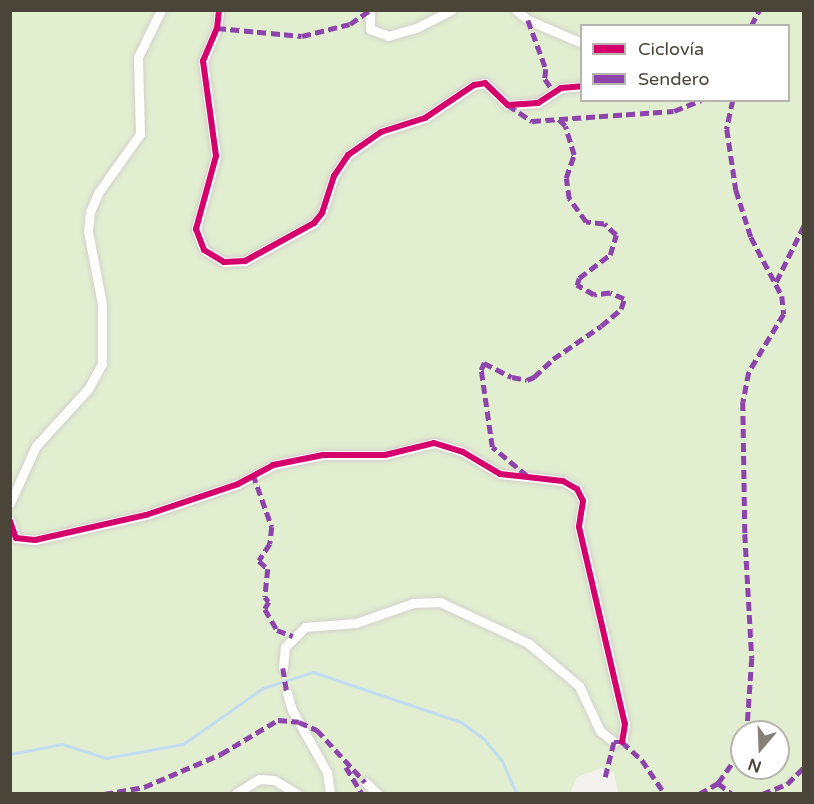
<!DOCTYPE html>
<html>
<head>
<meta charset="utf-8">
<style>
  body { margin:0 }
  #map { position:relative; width:814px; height:804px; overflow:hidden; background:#f4f2ee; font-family:"Varela Round",sans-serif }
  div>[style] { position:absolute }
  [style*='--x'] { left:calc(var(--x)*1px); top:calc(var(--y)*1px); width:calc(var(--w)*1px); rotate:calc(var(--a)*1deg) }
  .green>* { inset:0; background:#e1eecf }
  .stream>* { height:3px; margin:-1.5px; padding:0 1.5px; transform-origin:1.5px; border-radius:1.5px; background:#c0ddf1 }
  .roads { filter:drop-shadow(0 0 2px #d2d0cb) drop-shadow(0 0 2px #d2d0cb) }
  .minor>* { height:9px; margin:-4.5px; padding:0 4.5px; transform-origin:4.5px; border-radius:4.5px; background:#fdfdfc }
  .quiet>* { height:4.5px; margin-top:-2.25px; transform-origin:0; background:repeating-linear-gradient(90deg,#8e44ad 0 9px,transparent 0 13.5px) }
  .cycleway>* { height:6px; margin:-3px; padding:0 3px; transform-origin:3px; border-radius:3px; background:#d6006c }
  span { translate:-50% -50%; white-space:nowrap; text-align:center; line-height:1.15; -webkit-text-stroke:4.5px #fff; paint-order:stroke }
  .frame { position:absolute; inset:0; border:12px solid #4b4439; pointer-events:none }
  .legend { position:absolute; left:580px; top:24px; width:210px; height:78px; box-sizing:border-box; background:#fff; border:2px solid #b7b4b0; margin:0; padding:8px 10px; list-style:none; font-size:18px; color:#4b4439 }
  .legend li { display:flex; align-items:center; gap:12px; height:30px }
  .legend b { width:30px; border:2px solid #b7b4b0 }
  .north { position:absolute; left:730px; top:720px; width:60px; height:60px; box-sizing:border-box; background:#fff; border:2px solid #b7b4b0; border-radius:50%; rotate:199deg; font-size:16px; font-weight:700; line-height:24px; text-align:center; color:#4b4439 }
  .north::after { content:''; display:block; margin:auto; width:21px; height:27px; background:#868178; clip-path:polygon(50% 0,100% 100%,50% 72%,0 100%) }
</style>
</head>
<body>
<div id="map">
  <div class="green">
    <div style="clip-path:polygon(evenodd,10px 11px,803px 11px,803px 793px,618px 793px,614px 773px,602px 768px,577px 777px,570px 794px,11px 793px,10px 11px,582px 26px,788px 26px,788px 100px,582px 100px,582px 26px,10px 11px,742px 732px,778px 732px,778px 768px,742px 768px,742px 732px)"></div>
  </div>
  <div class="stream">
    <div style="--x:10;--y:754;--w:53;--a:-10.9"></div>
    <div style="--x:62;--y:744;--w:46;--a:17.7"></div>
    <div style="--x:106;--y:758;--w:78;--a:-10.3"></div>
    <div style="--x:183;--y:744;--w:98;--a:-35"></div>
    <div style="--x:263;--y:688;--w:52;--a:-17.7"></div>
    <div style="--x:313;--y:672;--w:156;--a:18.7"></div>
    <div style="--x:461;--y:722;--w:30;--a:37"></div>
    <div style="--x:485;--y:740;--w:27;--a:51"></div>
    <div style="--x:502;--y:761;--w:36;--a:66"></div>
  </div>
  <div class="roads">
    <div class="minor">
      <div style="--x:219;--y:10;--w:18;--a:96"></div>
      <div style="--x:217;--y:28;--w:36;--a:113"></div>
      <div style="--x:203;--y:61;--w:96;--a:82.2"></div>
      <div style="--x:216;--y:156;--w:76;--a:105.3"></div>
      <div style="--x:196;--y:229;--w:22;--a:69"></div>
      <div style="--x:204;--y:250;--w:23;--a:31"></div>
      <div style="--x:224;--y:262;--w:21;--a:-3"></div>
      <div style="--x:245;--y:261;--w:79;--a:-28.8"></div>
      <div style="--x:314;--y:223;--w:13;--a:-51"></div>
      <div style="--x:322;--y:213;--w:39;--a:-72"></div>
      <div style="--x:334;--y:176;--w:25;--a:-56"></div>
      <div style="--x:348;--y:155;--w:40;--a:-34.9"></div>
      <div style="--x:381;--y:132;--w:46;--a:-17.7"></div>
      <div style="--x:425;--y:118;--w:59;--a:-34"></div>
      <div style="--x:474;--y:85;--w:11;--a:-10"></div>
      <div style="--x:485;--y:83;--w:32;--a:44"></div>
      <div style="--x:508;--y:105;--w:30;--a:-4"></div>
      <div style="--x:538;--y:103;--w:27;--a:-33"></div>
      <div style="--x:561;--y:88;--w:21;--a:-5"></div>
      <div style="--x:370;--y:10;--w:19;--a:90"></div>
      <div style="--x:370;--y:29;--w:19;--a:21"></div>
      <div style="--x:388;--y:36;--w:29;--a:-16"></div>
      <div style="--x:416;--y:28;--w:40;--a:-26.6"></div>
      <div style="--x:516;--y:10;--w:16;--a:40"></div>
      <div style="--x:528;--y:20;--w:59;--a:23.1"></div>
      <div style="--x:10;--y:503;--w:63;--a:-65.5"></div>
      <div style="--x:36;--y:446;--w:77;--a:-47.6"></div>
      <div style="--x:88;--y:389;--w:29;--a:-61"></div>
      <div style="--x:102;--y:364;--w:60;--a:-90"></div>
      <div style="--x:102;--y:304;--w:74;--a:-100.9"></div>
      <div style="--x:88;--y:231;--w:19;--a:-84"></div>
      <div style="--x:90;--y:212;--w:21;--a:-67"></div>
      <div style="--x:98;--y:193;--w:72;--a:-54.6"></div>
      <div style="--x:140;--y:134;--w:77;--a:-91.5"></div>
      <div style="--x:138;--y:57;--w:52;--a:-63.9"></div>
      <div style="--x:10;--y:521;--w:18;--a:71"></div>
      <div style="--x:16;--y:538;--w:19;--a:6"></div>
      <div style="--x:35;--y:540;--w:114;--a:-12.7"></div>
      <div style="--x:146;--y:515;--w:97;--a:-18.6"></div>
      <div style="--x:238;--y:484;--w:40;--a:-28"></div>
      <div style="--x:273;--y:465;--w:51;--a:-11.3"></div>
      <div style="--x:323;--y:455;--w:62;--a:0"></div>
      <div style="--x:385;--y:455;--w:50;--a:-13.8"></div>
      <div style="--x:434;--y:443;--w:30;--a:17"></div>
      <div style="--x:463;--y:452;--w:43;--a:30.7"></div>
      <div style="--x:500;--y:474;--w:63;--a:6.3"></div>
      <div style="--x:563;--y:481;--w:16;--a:30"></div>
      <div style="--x:577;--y:489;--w:13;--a:63"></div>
      <div style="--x:583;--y:501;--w:26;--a:99"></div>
      <div style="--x:579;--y:527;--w:202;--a:76.9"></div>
      <div style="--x:625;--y:724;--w:18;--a:99"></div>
      <div style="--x:283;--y:668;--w:21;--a:-85"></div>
      <div style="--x:285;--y:647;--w:28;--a:-45"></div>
      <div style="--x:305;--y:627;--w:51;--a:-4.5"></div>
      <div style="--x:356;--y:623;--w:60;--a:-19.3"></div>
      <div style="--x:413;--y:603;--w:27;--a:-2"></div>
      <div style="--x:440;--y:602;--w:97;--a:25"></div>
      <div style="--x:528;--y:643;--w:67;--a:40.1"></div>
      <div style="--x:579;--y:686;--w:50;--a:65"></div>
      <div style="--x:600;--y:731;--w:18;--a:38"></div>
      <div style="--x:287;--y:693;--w:18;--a:74"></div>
      <div style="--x:292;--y:710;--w:71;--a:60.6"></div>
      <div style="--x:327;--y:772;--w:22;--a:82"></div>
      <div style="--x:365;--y:782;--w:18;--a:43"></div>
      <div style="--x:235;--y:794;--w:28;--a:-32"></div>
      <div style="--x:259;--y:779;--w:15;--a:4"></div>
      <div style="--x:274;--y:780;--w:27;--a:31"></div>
    </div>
  </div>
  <div class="quiet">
    <div style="--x:528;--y:20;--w:52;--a:69.8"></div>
    <div style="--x:546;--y:69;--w:10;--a:96"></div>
    <div style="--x:545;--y:79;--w:16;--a:55"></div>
    <div style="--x:751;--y:26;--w:18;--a:-63"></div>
    <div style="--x:217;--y:28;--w:85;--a:5.4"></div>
    <div style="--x:302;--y:36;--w:49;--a:-14"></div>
    <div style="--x:350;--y:24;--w:24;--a:-35"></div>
    <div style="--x:733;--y:100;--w:30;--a:102"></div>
    <div style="--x:727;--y:129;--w:62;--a:81.6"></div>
    <div style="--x:736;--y:190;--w:49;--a:72.3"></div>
    <div style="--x:751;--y:237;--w:67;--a:62.3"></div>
    <div style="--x:782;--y:296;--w:18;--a:84"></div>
    <div style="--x:784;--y:314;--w:68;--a:121.1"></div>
    <div style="--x:749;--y:372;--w:31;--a:101"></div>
    <div style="--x:743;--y:402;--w:132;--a:89.1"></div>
    <div style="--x:745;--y:534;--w:124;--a:86.8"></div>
    <div style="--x:752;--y:658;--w:74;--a:93.9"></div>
    <div style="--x:508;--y:105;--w:29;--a:34"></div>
    <div style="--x:532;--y:121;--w:142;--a:-4"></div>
    <div style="--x:674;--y:111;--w:29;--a:-22"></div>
    <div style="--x:776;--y:282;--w:64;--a:-63.8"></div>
    <div style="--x:253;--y:474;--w:56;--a:70.3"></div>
    <div style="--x:272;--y:527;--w:17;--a:97"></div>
    <div style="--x:270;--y:544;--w:20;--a:123"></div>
    <div style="--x:259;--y:561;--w:12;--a:42"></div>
    <div style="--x:268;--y:569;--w:28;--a:96"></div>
    <div style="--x:265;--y:597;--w:6;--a:51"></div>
    <div style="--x:269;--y:602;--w:8;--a:120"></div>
    <div style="--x:265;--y:609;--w:24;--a:60"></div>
    <div style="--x:277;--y:630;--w:17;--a:21"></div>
    <div style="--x:527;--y:476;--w:45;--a:-140.4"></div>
    <div style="--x:492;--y:447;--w:78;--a:-98.1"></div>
    <div style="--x:481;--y:370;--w:8;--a:-67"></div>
    <div style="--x:484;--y:363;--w:31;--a:27"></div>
    <div style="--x:512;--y:377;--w:15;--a:11"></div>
    <div style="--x:527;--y:380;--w:8;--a:-23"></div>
    <div style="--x:534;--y:377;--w:26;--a:-43"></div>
    <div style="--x:553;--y:359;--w:58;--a:-34.5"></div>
    <div style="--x:601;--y:326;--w:26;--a:-40"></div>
    <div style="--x:621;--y:309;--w:10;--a:-73"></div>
    <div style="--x:624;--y:299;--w:15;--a:-157"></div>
    <div style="--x:610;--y:293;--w:16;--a:173"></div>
    <div style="--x:594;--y:295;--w:20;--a:-150"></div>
    <div style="--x:577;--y:285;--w:7;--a:-74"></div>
    <div style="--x:579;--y:278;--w:39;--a:-37"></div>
    <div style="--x:610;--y:255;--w:21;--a:-73"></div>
    <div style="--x:616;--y:235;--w:16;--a:-137"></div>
    <div style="--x:604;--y:224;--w:18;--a:-174"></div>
    <div style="--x:586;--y:222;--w:29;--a:-126"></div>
    <div style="--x:569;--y:199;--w:21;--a:-98"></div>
    <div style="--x:566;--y:178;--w:24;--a:-71"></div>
    <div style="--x:574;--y:155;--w:30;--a:-107"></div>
    <div style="--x:565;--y:126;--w:13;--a:-135"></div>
    <div style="--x:283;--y:668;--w:25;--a:81"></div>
    <div style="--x:346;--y:767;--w:31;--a:59"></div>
    <div style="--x:605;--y:777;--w:36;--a:-76"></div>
    <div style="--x:614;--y:742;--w:8;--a:0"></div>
    <div style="--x:622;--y:742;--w:27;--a:42"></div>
    <div style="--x:642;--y:760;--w:41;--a:55.9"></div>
    <div style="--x:718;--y:783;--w:18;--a:38"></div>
    <div style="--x:38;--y:794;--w:29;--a:0"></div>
    <div style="--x:104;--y:794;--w:41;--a:-9.9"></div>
    <div style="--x:144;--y:787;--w:84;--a:-23.2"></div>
    <div style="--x:221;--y:754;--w:66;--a:-30.8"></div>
    <div style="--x:278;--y:720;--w:21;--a:5"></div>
    <div style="--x:299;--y:722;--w:20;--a:24"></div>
    <div style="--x:317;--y:730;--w:71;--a:47.3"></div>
    <div style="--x:699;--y:794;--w:22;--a:-30"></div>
    <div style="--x:718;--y:783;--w:42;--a:-54.8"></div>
    <div style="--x:762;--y:794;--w:27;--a:-22"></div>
    <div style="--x:787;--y:784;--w:24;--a:-45"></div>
  </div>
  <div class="cycleway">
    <div style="--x:219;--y:10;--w:18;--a:96"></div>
    <div style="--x:217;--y:28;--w:36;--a:113"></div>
    <div style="--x:203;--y:61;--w:96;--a:82.2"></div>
    <div style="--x:216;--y:156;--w:76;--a:105.3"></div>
    <div style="--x:196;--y:229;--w:22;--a:69"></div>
    <div style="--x:204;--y:250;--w:23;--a:31"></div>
    <div style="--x:224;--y:262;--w:21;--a:-3"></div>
    <div style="--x:245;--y:261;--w:79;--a:-28.8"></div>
    <div style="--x:314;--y:223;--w:13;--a:-51"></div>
    <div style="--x:322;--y:213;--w:39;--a:-72"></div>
    <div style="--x:334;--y:176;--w:25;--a:-56"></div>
    <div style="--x:348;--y:155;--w:40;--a:-34.9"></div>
    <div style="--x:381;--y:132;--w:46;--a:-17.7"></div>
    <div style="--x:425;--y:118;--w:59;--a:-34"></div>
    <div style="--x:474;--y:85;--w:11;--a:-10"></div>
    <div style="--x:485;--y:83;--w:32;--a:44"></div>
    <div style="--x:508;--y:105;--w:30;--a:-4"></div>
    <div style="--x:538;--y:103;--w:27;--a:-33"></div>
    <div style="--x:561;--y:88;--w:21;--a:-5"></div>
    <div style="--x:10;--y:521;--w:18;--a:71"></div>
    <div style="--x:16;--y:538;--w:19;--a:6"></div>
    <div style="--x:35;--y:540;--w:114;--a:-12.7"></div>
    <div style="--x:146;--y:515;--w:97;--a:-18.6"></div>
    <div style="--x:238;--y:484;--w:40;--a:-28"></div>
    <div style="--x:273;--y:465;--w:51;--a:-11.3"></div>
    <div style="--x:323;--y:455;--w:62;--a:0"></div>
    <div style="--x:385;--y:455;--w:50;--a:-13.8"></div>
    <div style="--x:434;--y:443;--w:30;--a:17"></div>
    <div style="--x:463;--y:452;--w:43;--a:30.7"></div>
    <div style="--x:500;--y:474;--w:63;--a:6.3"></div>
    <div style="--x:563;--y:481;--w:16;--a:30"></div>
    <div style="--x:577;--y:489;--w:13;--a:63"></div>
    <div style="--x:583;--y:501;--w:26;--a:99"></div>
    <div style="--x:579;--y:527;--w:202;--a:76.9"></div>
    <div style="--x:625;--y:724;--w:18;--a:99"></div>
  </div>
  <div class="frame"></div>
  <ul class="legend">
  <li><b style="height:8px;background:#d6006c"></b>Ciclovía</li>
  <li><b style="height:8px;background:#8e44ad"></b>Sendero</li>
  </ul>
  <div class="north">N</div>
</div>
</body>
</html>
